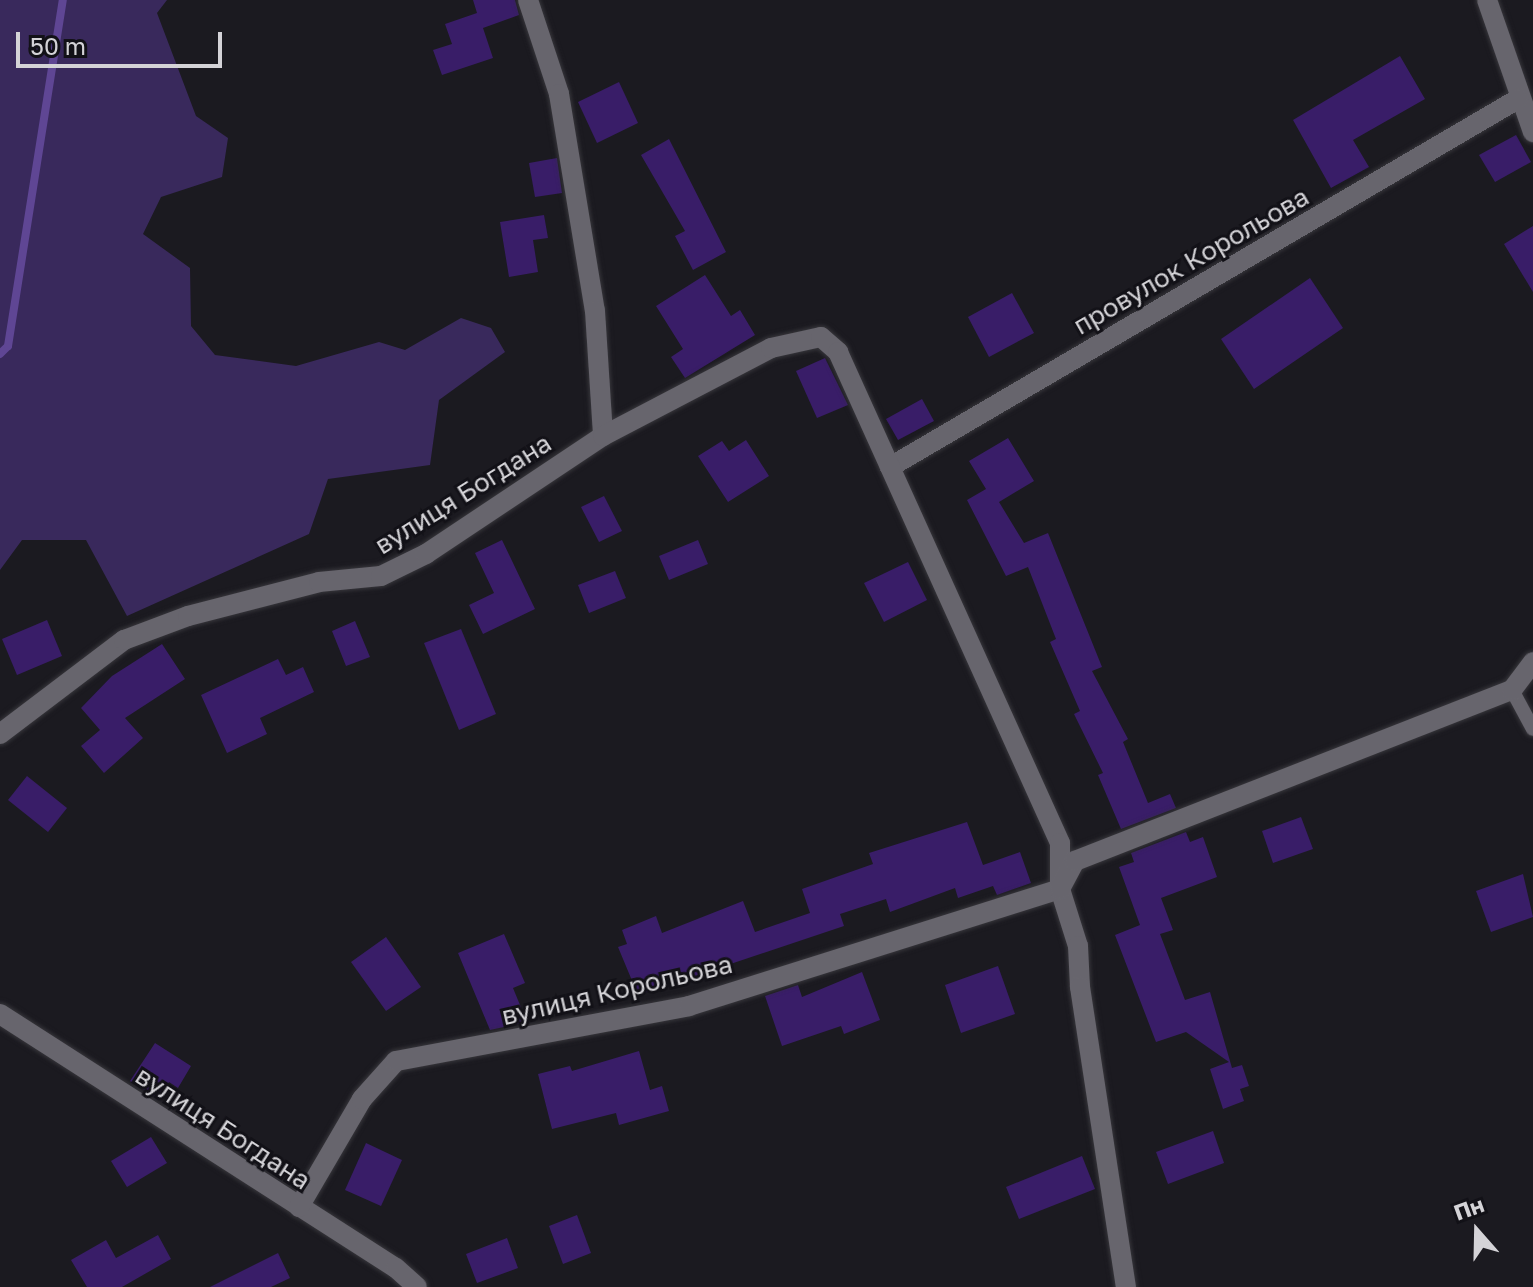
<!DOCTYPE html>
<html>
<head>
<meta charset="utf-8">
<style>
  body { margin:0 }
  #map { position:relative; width:1533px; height:1287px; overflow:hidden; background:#1b1a20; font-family:"Golos Text",sans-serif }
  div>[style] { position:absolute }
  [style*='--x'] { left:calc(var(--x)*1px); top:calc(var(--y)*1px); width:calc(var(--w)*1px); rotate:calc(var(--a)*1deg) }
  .green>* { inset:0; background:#39295c }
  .stream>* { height:8px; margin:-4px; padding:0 4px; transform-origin:4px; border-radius:4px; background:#5f4694 }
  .building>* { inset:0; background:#391d68 }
  .roads { filter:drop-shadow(0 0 2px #37363b) drop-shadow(0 0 2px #37363b) }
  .lane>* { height:14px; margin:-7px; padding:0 7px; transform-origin:7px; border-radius:7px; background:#67656d }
  .street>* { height:20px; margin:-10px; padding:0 10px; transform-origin:10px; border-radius:10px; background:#67656d }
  span { translate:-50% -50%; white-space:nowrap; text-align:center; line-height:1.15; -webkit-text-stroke:6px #121117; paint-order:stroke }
  .street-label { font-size:26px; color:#d4d3d7 }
  .north { position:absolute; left:1437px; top:1191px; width:80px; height:80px; -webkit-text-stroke:6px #121117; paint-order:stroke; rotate:340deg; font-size:22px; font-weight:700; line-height:32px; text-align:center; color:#d4d3d7 }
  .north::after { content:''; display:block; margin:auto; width:28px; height:36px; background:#d4d3d7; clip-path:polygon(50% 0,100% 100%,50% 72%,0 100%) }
  .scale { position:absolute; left:16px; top:32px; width:206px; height:36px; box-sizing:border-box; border:4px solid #d4d3d7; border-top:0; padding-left:10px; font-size:24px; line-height:28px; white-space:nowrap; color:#d4d3d7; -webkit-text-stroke:6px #121117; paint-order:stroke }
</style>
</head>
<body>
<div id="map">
  <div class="green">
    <div style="clip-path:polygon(0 0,167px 0,157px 13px,196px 116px,228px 138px,222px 177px,161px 197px,143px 234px,190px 268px,191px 326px,215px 355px,296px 366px,379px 342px,405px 350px,461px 318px,491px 328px,505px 352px,439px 400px,430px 465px,328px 479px,309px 534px,127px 616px,86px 540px,22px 540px,0 570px)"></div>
  </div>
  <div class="stream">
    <div style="--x:0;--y:354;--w:11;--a:-45"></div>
    <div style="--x:8;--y:346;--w:350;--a:-81"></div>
  </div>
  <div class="building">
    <div style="clip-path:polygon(473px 0,515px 0,519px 15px,483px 28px,493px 58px,442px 75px,433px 50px,452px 44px,445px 24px,477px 13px)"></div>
    <div style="clip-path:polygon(1400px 56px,1425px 99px,1353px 140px,1369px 167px,1331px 188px,1293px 120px)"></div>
    <div style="clip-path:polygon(619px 82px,638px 123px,597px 143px,578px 102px)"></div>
    <div style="clip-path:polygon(1516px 135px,1531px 162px,1495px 182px,1479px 155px)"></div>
    <div style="clip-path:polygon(669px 139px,726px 252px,693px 270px,675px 236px,685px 231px,641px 155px)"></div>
    <div style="clip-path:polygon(557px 158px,562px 193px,535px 197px,529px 163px)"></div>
    <div style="clip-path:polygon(544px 215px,548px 238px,533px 240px,538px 272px,509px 277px,500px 222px)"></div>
    <div style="clip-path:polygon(1533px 226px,1533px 292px,1504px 244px)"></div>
    <div style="clip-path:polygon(705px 275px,731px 316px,740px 310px,755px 335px,685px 378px,671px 357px,683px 349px,656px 306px)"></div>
    <div style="clip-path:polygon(1310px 278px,1343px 328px,1254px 389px,1221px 339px)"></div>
    <div style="clip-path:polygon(1012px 293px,1034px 333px,989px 357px,968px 317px)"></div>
    <div style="clip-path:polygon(825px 358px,848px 405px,817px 418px,796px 371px)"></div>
    <div style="clip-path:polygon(922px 399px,934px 421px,898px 440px,886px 419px)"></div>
    <div style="clip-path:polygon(1008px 438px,1034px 481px,999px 502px,1024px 543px,1048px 533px,1102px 667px,1092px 671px,1128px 739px,1123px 742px,1148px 803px,1170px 794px,1176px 808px,1121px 829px,1098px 775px,1103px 773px,1074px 714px,1080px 711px,1050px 642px,1056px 639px,1028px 567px,1006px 576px,967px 500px,986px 489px,969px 461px)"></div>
    <div style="clip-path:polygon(746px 440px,769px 476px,728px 502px,698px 456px,722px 441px,729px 451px)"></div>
    <div style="clip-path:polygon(604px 496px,622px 531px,599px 542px,581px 507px)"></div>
    <div style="clip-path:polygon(502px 540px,535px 609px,483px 634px,469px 605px,494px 593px,475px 553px)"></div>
    <div style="clip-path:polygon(698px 540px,708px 564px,669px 580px,659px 556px)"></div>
    <div style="clip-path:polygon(908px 562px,927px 600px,884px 622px,864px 583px)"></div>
    <div style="clip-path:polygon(615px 571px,626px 598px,589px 613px,578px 585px)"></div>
    <div style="clip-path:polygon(47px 620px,62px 656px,17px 675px,2px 639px)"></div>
    <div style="clip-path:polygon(355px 621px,370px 657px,346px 666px,332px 631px)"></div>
    <div style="clip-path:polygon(461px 629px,496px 714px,459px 730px,424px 643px)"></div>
    <div style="clip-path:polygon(162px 644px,185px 679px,125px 718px,143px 738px,104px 773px,81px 746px,100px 730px,81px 708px,112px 676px)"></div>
    <div style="clip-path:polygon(278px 659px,286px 675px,303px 667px,314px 692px,260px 718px,267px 734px,227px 753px,201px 695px)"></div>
    <div style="clip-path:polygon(27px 776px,67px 808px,48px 832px,8px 800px)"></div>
    <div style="clip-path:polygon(1301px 817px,1313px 849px,1273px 863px,1262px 831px)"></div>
    <div style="clip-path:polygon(967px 822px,983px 865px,1020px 852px,1031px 883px,997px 895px,993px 886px,958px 898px,955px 888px,890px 912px,886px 899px,840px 914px,844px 926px,638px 995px,618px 947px,627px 944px,622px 930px,656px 916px,662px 933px,743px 901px,755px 932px,810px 913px,802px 889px,873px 864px,869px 853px)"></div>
    <div style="clip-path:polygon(1186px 832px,1190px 842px,1203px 837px,1217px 877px,1161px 898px,1173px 930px,1160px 934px,1185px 1000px,1210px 992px,1232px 1068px,1242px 1065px,1249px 1086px,1240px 1089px,1244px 1101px,1223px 1109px,1210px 1069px,1229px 1062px,1186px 1032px,1156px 1042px,1115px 935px,1140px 925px,1119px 867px,1134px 862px,1131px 853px)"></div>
    <div style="clip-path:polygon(1523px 874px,1533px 917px,1491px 932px,1476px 891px)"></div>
    <div style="clip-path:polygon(504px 934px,525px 983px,513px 988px,527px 1022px,490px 1030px,458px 953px)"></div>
    <div style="clip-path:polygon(386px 937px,421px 987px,386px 1011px,351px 962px)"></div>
    <div style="clip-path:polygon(998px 966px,1015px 1014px,961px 1033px,945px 985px)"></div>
    <div style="clip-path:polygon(862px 972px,880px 1020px,844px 1034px,841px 1026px,782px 1046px,765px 996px,798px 985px,802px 997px)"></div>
    <div style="clip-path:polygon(155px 1043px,191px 1066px,178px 1088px,169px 1082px,159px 1099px,130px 1081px)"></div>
    <div style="clip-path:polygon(639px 1051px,650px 1090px,662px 1086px,669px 1111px,619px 1125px,616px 1113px,552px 1129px,538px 1074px,570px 1066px,572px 1071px)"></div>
    <div style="clip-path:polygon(1213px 1131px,1224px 1163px,1168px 1184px,1156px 1152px)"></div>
    <div style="clip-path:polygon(151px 1137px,167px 1163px,127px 1187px,111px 1161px)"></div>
    <div style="clip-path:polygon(366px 1143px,402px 1160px,381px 1206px,345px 1190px)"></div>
    <div style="clip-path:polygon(1082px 1156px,1095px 1189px,1019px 1219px,1006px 1187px)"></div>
    <div style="clip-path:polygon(577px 1215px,591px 1253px,563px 1264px,549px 1226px)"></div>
    <div style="clip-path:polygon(158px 1235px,171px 1259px,122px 1287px,87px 1287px,71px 1260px,106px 1240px,116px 1258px)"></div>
    <div style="clip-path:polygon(507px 1238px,518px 1268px,477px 1283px,466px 1254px)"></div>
    <div style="clip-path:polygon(278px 1253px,290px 1278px,271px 1287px,210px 1287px)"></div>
  </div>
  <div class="roads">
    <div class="lane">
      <div style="--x:1512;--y:690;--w:44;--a:61.7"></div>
    </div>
    <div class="street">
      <div style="--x:528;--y:0;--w:99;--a:71.7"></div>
      <div style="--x:559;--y:94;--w:220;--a:80.6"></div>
      <div style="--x:595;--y:311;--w:125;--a:86.3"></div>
      <div style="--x:1487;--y:0;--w:140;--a:70.8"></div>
      <div style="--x:890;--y:467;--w:728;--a:-30.37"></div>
      <div style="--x:0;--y:734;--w:156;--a:-37.2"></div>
      <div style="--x:124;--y:640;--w:68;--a:-20.6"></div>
      <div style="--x:188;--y:616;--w:135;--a:-14.5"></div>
      <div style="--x:319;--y:582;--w:62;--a:-5.5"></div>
      <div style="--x:381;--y:576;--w:50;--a:-26.1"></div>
      <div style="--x:426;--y:554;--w:213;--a:-33.7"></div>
      <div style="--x:603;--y:436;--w:190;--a:-27.6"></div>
      <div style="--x:771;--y:348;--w:51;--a:-12.4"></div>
      <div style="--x:821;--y:337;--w:23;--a:41"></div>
      <div style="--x:838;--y:352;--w:539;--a:65.67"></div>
      <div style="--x:1060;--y:843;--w:46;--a:90"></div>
      <div style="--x:1060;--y:889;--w:60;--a:72.5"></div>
      <div style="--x:1078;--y:946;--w:41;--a:87.2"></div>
      <div style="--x:1080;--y:987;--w:304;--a:81.3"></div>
      <div style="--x:0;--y:1014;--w:470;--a:32.7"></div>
      <div style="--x:396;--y:1268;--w:28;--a:42"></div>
      <div style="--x:299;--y:1207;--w:125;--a:-59.7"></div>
      <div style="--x:362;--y:1099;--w:51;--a:-48.2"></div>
      <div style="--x:396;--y:1061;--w:298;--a:-10.6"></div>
      <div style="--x:689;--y:1006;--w:389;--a:-17.5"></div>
      <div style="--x:1060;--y:889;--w:32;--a:-62"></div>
      <div style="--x:1075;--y:861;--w:469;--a:-21.4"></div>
      <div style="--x:1512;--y:690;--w:35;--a:-53"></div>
    </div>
  </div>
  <div class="street-label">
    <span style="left:1191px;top:261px;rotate:-30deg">провулок Корольова</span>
    <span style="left:463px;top:494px;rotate:-32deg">вулиця Богдана</span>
    <span style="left:617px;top:990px;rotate:-13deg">вулиця Корольова</span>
    <span style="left:223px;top:1128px;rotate:33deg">вулиця Богдана</span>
  </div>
  <div class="north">Пн</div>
  <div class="scale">50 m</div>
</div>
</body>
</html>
